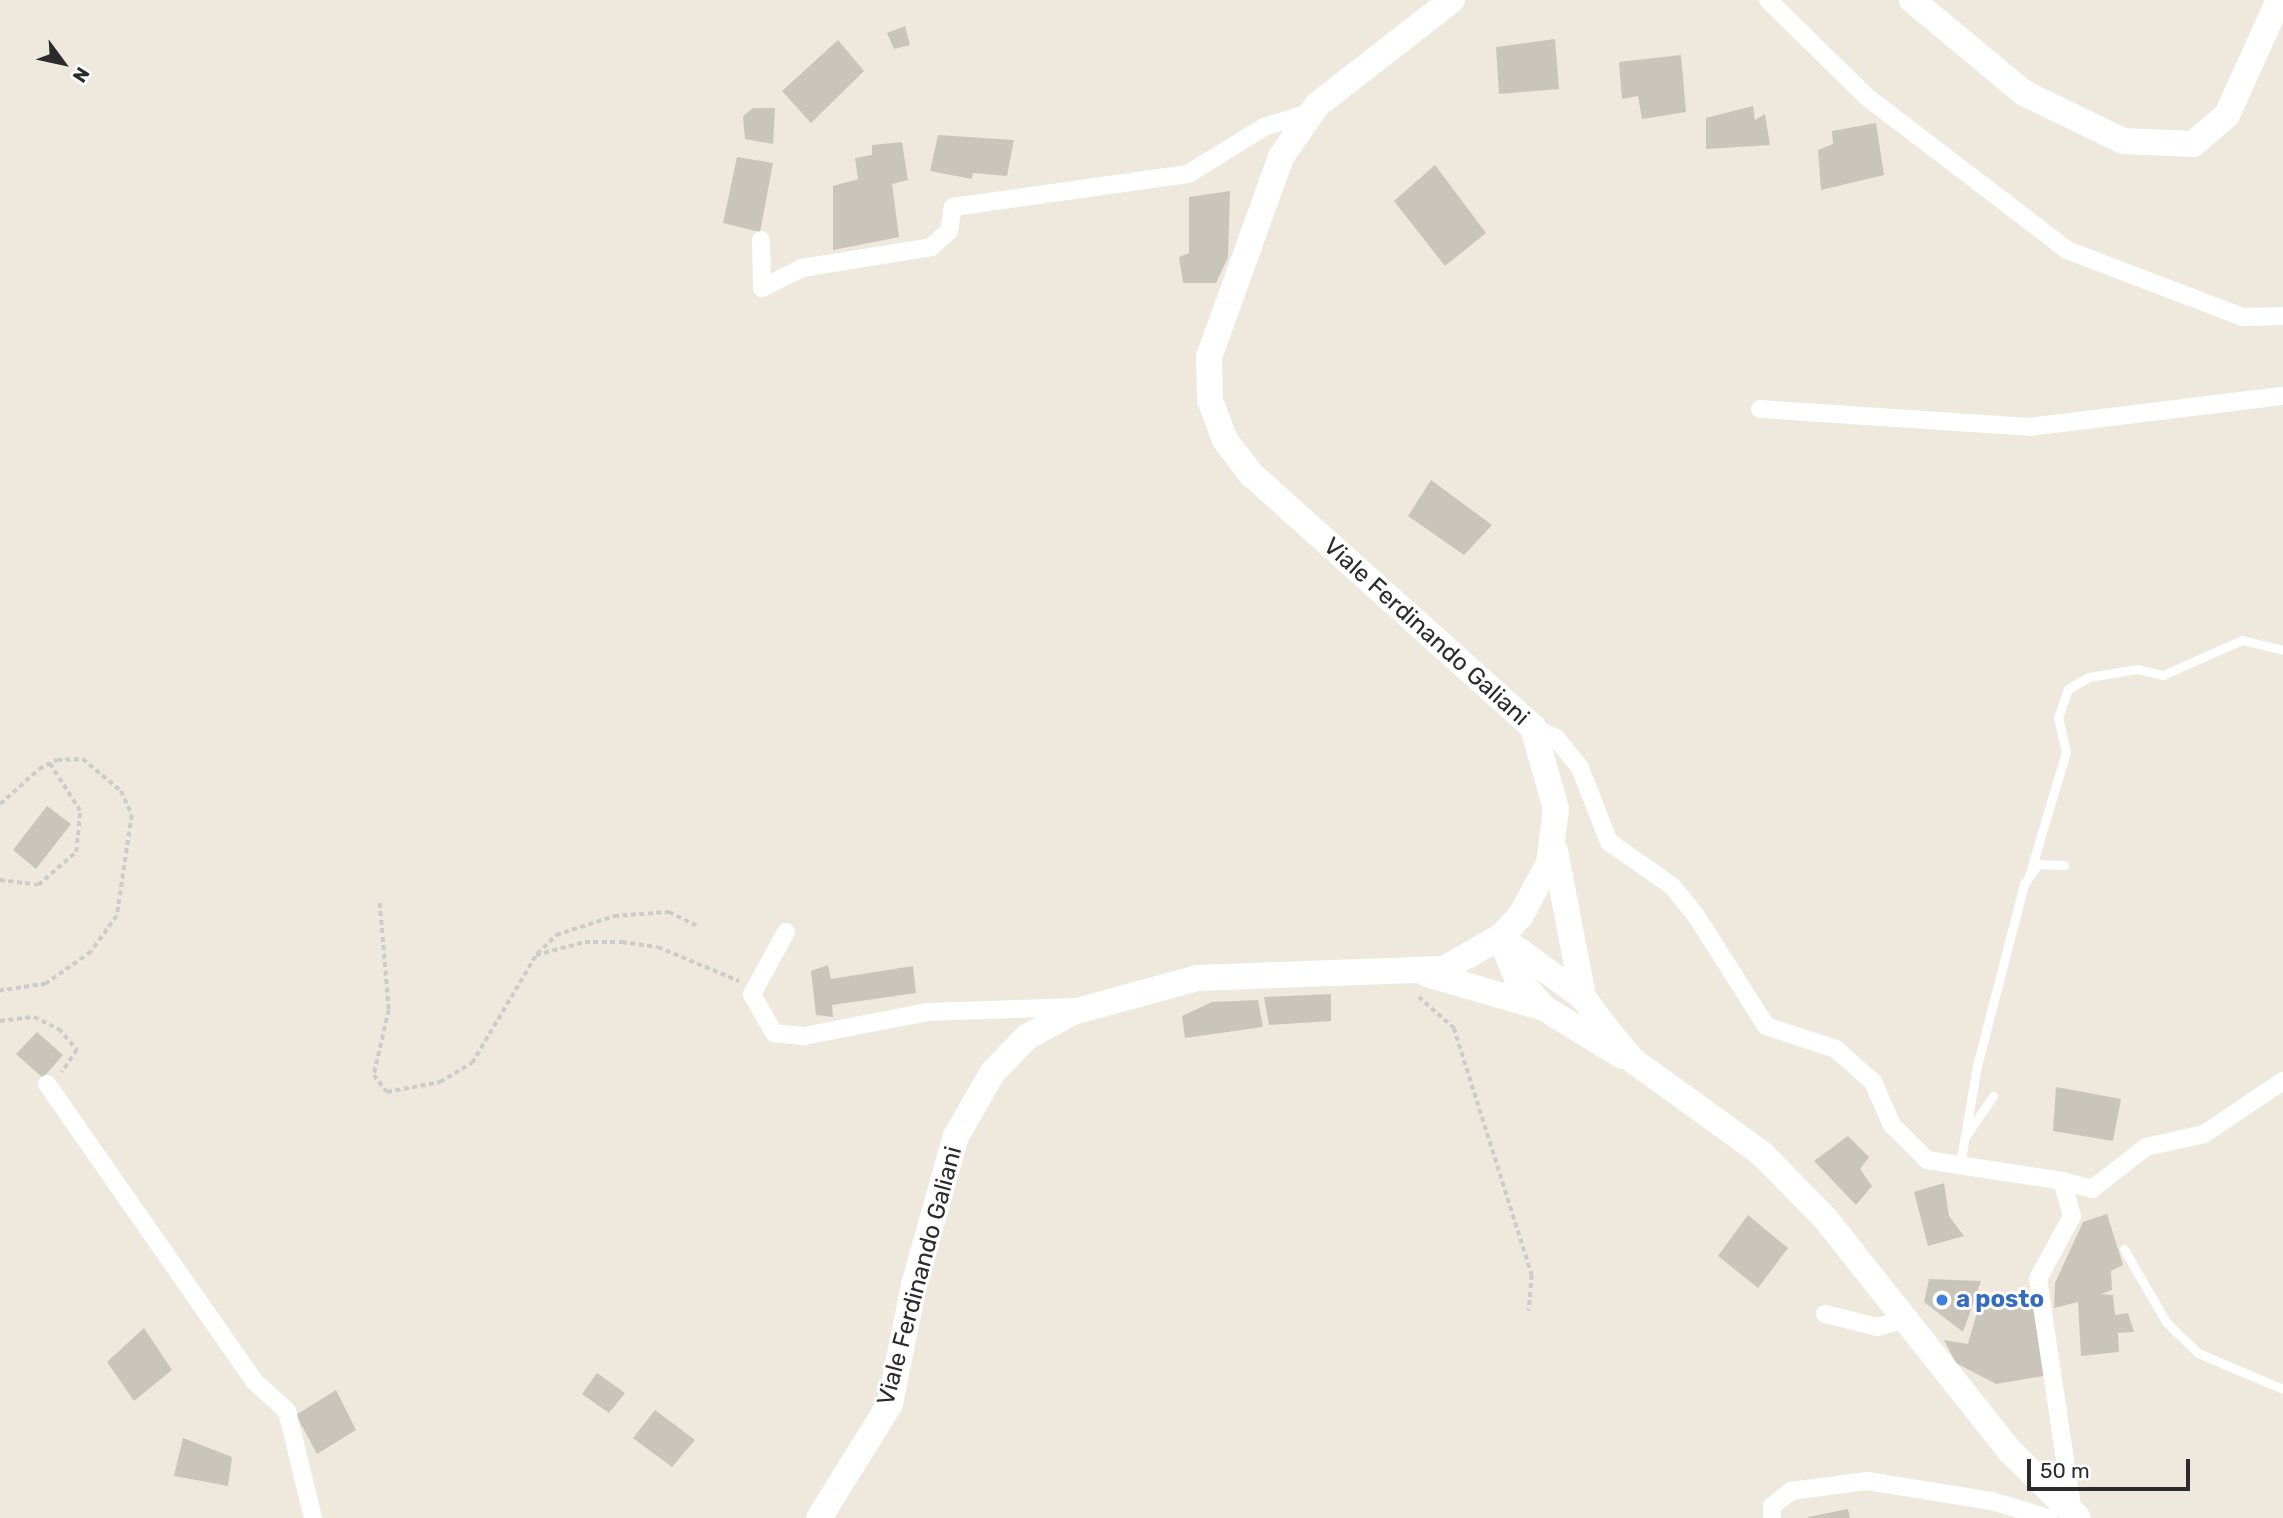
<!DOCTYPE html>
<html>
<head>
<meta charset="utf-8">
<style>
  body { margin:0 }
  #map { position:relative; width:2283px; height:1518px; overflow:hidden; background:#efe8dc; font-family:Rubik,sans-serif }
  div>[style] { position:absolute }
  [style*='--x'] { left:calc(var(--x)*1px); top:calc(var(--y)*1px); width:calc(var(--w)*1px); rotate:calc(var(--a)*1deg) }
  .building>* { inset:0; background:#cac5bb }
  .path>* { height:3.5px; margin-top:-1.75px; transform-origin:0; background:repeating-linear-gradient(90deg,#ccc 0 5px,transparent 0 8.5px) }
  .lane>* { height:9px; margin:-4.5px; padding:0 4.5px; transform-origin:4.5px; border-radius:4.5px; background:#fff }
  .street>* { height:18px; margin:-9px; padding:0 9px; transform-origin:9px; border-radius:9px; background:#fff }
  .secondary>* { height:26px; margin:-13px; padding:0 13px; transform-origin:13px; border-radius:13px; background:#fff }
  .dots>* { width:19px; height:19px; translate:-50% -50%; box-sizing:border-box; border:4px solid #fff; border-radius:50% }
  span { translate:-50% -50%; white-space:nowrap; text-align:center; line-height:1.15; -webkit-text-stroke:6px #fff; paint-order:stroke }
  .street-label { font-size:24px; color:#2b2b2b }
  .shop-label { font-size:24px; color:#366cbe; font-weight:700 }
  .left { translate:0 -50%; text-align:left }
  .north { position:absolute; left:28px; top:28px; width:70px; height:70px; -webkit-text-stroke:5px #fff; paint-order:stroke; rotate:123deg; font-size:19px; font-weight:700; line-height:28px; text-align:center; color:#2b2b2b }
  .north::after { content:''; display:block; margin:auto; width:24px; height:32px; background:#2b2b2b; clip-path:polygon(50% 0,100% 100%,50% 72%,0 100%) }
  .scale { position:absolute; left:2027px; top:1459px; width:163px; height:32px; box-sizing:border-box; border:4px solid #2b2b2b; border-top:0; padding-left:9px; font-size:21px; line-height:24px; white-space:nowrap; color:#2b2b2b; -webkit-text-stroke:5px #fff; paint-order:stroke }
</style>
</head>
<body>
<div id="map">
  <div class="building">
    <div style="clip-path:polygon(905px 26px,910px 45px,894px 49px,887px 33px)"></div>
    <div style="clip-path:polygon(1555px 39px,1559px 89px,1499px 94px,1496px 47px)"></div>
    <div style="clip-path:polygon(838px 40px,864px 71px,811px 123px,782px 91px)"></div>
    <div style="clip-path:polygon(1681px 55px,1686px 112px,1642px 119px,1638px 96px,1622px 99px,1619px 62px)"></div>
    <div style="clip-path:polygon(1753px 106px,1755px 120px,1765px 114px,1770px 145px,1706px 149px,1706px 118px)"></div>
    <div style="clip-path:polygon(753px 108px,775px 108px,773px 144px,745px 139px,743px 116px)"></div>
    <div style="clip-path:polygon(1876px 123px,1884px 175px,1821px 190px,1818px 150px,1833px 144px,1832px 131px)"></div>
    <div style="clip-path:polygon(938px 135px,1014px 140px,1007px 176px,973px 173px,972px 179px,930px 171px)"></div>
    <div style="clip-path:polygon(902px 142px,908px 180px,892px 184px,899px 237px,833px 250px,833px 186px,858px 179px,855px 158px,872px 155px,872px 145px)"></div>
    <div style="clip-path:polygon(737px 157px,773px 163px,760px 232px,723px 223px)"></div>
    <div style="clip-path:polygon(1435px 165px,1486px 233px,1445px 266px,1394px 201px)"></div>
    <div style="clip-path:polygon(1230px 191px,1228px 258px,1221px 272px,1216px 283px,1183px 283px,1179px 257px,1189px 253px,1189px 197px)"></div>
    <div style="clip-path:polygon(1431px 480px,1492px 525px,1464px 555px,1408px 516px)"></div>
    <div style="clip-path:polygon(47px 806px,71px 824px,36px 869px,13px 850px)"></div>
    <div style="clip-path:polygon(828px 965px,831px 979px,913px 966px,916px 993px,832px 1005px,833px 1017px,816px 1015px,811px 971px)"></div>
    <div style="clip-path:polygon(1331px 994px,1331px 1021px,1269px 1025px,1264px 997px)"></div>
    <div style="clip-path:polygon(1258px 1000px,1263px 1027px,1185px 1038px,1182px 1016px,1212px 1002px)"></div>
    <div style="clip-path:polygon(37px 1032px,63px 1055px,43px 1078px,16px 1054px)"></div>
    <div style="clip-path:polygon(2056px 1087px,2121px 1099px,2113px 1141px,2053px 1131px)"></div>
    <div style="clip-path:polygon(1848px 1136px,1869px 1157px,1860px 1169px,1872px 1186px,1856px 1205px,1814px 1161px)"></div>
    <div style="clip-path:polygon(1944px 1183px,1949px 1216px,1964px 1236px,1928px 1246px,1914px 1192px)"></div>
    <div style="clip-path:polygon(2107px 1214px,2123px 1265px,2111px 1271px,2112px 1290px,2101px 1294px,2113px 1295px,2115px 1315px,2128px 1313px,2134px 1332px,2118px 1333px,2119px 1352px,2081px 1356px,2078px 1302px,2054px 1308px,2055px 1283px,2083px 1222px)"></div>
    <div style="clip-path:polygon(1748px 1215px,1788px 1248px,1758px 1288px,1718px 1256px)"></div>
    <div style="clip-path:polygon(1929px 1279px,1981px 1281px,1963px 1332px,1924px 1302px)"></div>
    <div style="clip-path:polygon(1979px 1305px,2036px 1306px,2049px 1375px,1996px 1384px,1956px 1363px,1944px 1340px,1968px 1344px)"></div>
    <div style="clip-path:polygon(144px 1328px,172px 1370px,134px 1401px,107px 1362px)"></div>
    <div style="clip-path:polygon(597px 1373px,625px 1393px,609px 1413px,582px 1394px)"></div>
    <div style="clip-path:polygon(336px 1390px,356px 1430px,317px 1454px,296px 1415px)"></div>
    <div style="clip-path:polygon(655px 1410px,695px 1440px,672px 1467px,633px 1438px)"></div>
    <div style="clip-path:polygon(183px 1438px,232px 1457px,228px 1486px,174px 1476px)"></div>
    <div style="clip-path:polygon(1848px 1509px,1850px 1518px,1808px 1518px,1808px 1517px)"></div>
  </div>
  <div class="path">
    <div style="--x:0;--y:804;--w:52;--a:-41.9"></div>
    <div style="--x:39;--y:769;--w:20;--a:-27"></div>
    <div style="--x:57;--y:760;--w:26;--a:-2"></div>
    <div style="--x:83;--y:759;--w:50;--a:40.1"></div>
    <div style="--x:121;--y:791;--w:26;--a:65"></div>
    <div style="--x:132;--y:815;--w:102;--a:98.4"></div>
    <div style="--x:117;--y:916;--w:44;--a:125.8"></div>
    <div style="--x:91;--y:952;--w:55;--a:144.6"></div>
    <div style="--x:46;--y:984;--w:47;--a:171.3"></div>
    <div style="--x:0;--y:880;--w:38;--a:7"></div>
    <div style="--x:38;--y:885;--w:50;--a:-41"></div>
    <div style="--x:76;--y:852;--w:41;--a:-84.4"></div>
    <div style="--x:80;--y:811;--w:56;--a:-122.6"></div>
    <div style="--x:380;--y:903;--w:107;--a:85.2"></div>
    <div style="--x:389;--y:1010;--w:67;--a:103"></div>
    <div style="--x:374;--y:1075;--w:21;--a:53"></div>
    <div style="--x:387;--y:1092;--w:54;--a:-10.7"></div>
    <div style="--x:440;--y:1082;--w:37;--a:-31"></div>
    <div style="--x:472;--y:1063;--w:126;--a:-59.3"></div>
    <div style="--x:536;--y:955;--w:51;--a:-14.9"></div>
    <div style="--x:585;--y:942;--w:37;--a:0"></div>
    <div style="--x:622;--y:942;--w:36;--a:8"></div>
    <div style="--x:658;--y:947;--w:88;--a:22.8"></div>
    <div style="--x:537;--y:954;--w:27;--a:-45"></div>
    <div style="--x:556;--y:935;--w:61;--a:-18.1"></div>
    <div style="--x:614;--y:916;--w:55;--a:-4.2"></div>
    <div style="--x:669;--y:912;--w:32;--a:26"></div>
    <div style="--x:1419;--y:997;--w:47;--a:41.5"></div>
    <div style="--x:1454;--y:1028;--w:259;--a:72.5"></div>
    <div style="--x:1532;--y:1275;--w:36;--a:95"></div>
    <div style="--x:0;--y:1021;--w:34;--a:-7"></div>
    <div style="--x:34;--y:1017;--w:28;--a:26"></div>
    <div style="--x:59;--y:1029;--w:28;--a:49"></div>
    <div style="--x:77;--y:1050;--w:27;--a:124"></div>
  </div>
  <div class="lane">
    <div style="--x:2029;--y:876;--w:129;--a:-73.4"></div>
    <div style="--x:2066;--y:752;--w:35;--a:-103"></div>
    <div style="--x:2058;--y:718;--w:31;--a:-71"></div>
    <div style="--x:2068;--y:689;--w:24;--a:-30"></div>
    <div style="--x:2089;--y:677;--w:49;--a:-9.5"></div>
    <div style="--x:2137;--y:669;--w:27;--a:13"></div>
    <div style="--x:2163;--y:675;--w:86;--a:-23.9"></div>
    <div style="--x:2242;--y:640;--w:42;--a:13.7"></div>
    <div style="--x:1965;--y:1137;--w:50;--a:-55.7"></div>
    <div style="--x:1960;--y:1165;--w:100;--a:-80.3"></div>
    <div style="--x:1977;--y:1066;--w:188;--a:-75.5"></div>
    <div style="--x:2024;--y:884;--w:24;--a:-55"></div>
    <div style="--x:2038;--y:864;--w:26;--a:2"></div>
    <div style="--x:2124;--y:1249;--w:84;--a:60.1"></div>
    <div style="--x:2166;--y:1322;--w:45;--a:44.1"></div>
    <div style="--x:2198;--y:1353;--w:92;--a:23"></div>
  </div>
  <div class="street">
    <div style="--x:1768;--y:0;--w:139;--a:44.4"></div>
    <div style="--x:1867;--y:97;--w:252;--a:37.4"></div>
    <div style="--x:2067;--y:250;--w:187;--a:20.9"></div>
    <div style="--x:2242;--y:317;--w:41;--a:-1.4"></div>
    <div style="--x:761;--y:240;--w:48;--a:88.8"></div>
    <div style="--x:762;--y:288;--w:45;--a:-26.6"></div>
    <div style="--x:802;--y:268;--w:131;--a:-9.2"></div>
    <div style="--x:931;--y:247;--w:24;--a:-42"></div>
    <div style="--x:949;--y:231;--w:24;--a:-81"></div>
    <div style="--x:953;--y:207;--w:237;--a:-8"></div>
    <div style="--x:1188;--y:174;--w:89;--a:-31.7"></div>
    <div style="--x:1264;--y:127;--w:50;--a:-17.4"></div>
    <div style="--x:1760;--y:409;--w:270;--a:3.8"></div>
    <div style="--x:2029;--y:427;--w:256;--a:-7"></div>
    <div style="--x:1533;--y:727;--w:25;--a:26"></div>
    <div style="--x:1556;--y:738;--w:38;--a:51"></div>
    <div style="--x:1580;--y:768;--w:79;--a:68.6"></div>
    <div style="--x:1609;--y:842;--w:77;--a:34.9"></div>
    <div style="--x:1672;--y:886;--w:36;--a:51"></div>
    <div style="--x:1695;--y:914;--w:133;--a:57.6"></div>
    <div style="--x:1766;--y:1026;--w:74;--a:18.2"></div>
    <div style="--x:1836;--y:1049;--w:50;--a:41.7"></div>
    <div style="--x:1873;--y:1082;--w:47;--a:66.2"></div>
    <div style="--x:1892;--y:1125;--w:49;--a:45"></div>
    <div style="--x:1927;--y:1160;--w:137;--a:8.8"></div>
    <div style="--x:2062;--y:1181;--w:36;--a:74"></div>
    <div style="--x:2072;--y:1216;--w:72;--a:118.4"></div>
    <div style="--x:2038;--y:1279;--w:238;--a:81.5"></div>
    <div style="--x:786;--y:932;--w:71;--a:118.7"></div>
    <div style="--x:752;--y:994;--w:45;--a:60.6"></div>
    <div style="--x:774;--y:1033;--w:30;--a:6"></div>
    <div style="--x:804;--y:1036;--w:125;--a:-11"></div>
    <div style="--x:927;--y:1012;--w:150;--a:-1.9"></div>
    <div style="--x:47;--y:1084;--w:362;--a:55.1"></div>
    <div style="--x:254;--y:1381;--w:45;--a:42.3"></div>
    <div style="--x:287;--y:1411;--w:110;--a:76.3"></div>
    <div style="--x:2062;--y:1181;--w:31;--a:15"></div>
    <div style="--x:2092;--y:1189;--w:68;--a:-37.9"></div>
    <div style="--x:2146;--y:1147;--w:59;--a:-12.6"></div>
    <div style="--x:2204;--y:1134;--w:95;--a:-33.9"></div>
    <div style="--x:1825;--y:1314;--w:54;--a:14"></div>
    <div style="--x:1877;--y:1327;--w:30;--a:-15"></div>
    <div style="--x:1772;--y:1518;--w:12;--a:-90"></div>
    <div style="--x:1772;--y:1506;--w:24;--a:-38"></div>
    <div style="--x:1791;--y:1491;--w:77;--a:-7.5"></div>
    <div style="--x:1867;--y:1481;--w:127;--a:9.1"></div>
    <div style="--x:1992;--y:1501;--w:59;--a:16.9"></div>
  </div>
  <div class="secondary">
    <div style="--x:1912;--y:0;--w:146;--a:39.7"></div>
    <div style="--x:2024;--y:93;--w:110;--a:25.9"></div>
    <div style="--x:2123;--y:141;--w:70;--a:2.5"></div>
    <div style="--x:2193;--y:144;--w:45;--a:-40.5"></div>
    <div style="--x:2227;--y:115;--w:126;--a:-65.7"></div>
    <div style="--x:1555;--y:851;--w:149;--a:79.1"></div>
    <div style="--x:1583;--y:997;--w:32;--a:54"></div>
    <div style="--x:1602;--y:1023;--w:46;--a:51.1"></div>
    <div style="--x:1631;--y:1059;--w:162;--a:35.9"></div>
    <div style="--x:1762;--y:1154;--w:90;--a:45.5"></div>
    <div style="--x:1825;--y:1218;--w:298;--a:51.6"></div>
    <div style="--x:2010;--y:1451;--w:95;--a:44.6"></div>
    <div style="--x:1427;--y:974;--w:122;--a:16.2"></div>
    <div style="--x:1544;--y:1008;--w:92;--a:31.6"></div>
    <div style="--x:1543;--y:1007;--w:39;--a:-132"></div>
    <div style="--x:1517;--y:978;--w:44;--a:-112.5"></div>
    <div style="--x:1500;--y:937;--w:102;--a:35.9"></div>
    <div style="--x:819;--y:1518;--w:134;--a:-58.1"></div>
    <div style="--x:890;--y:1404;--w:121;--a:-78.6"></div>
    <div style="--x:914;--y:1285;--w:155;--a:-74.3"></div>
    <div style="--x:956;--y:1136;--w:74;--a:-60"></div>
    <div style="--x:993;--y:1072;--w:49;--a:-45.8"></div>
    <div style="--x:1027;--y:1037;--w:52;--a:-28.5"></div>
    <div style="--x:1073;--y:1012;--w:129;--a:-15.3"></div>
    <div style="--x:1197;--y:978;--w:247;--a:-2.1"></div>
    <div style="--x:1444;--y:969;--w:64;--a:-29.7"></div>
    <div style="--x:1500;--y:937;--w:30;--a:-46"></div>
    <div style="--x:1521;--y:915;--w:59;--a:-61.7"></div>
    <div style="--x:1549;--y:863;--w:54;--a:-82.6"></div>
    <div style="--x:1556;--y:809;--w:85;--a:-105.7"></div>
    <div style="--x:1533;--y:727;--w:379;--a:-138.1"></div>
    <div style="--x:1251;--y:474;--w:43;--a:-127.4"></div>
    <div style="--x:1225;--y:440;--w:43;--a:-110.6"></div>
    <div style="--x:1210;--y:400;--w:43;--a:-91.3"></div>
    <div style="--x:1209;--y:357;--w:213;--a:-70.2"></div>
    <div style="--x:1281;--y:157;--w:63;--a:-55.3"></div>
    <div style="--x:1317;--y:105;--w:171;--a:-37.9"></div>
  </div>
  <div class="dots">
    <div style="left:1942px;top:1300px;background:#3f7fe0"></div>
  </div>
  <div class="street-label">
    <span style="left:1426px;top:632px;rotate:42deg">Viale Ferdinando Galiani</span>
    <span style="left:920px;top:1276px;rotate:-75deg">Viale Ferdinando Galiani</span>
  </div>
  <div class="shop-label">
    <span class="left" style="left:1956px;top:1300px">a posto</span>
  </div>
  <div class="north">N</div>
  <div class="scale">50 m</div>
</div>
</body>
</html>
